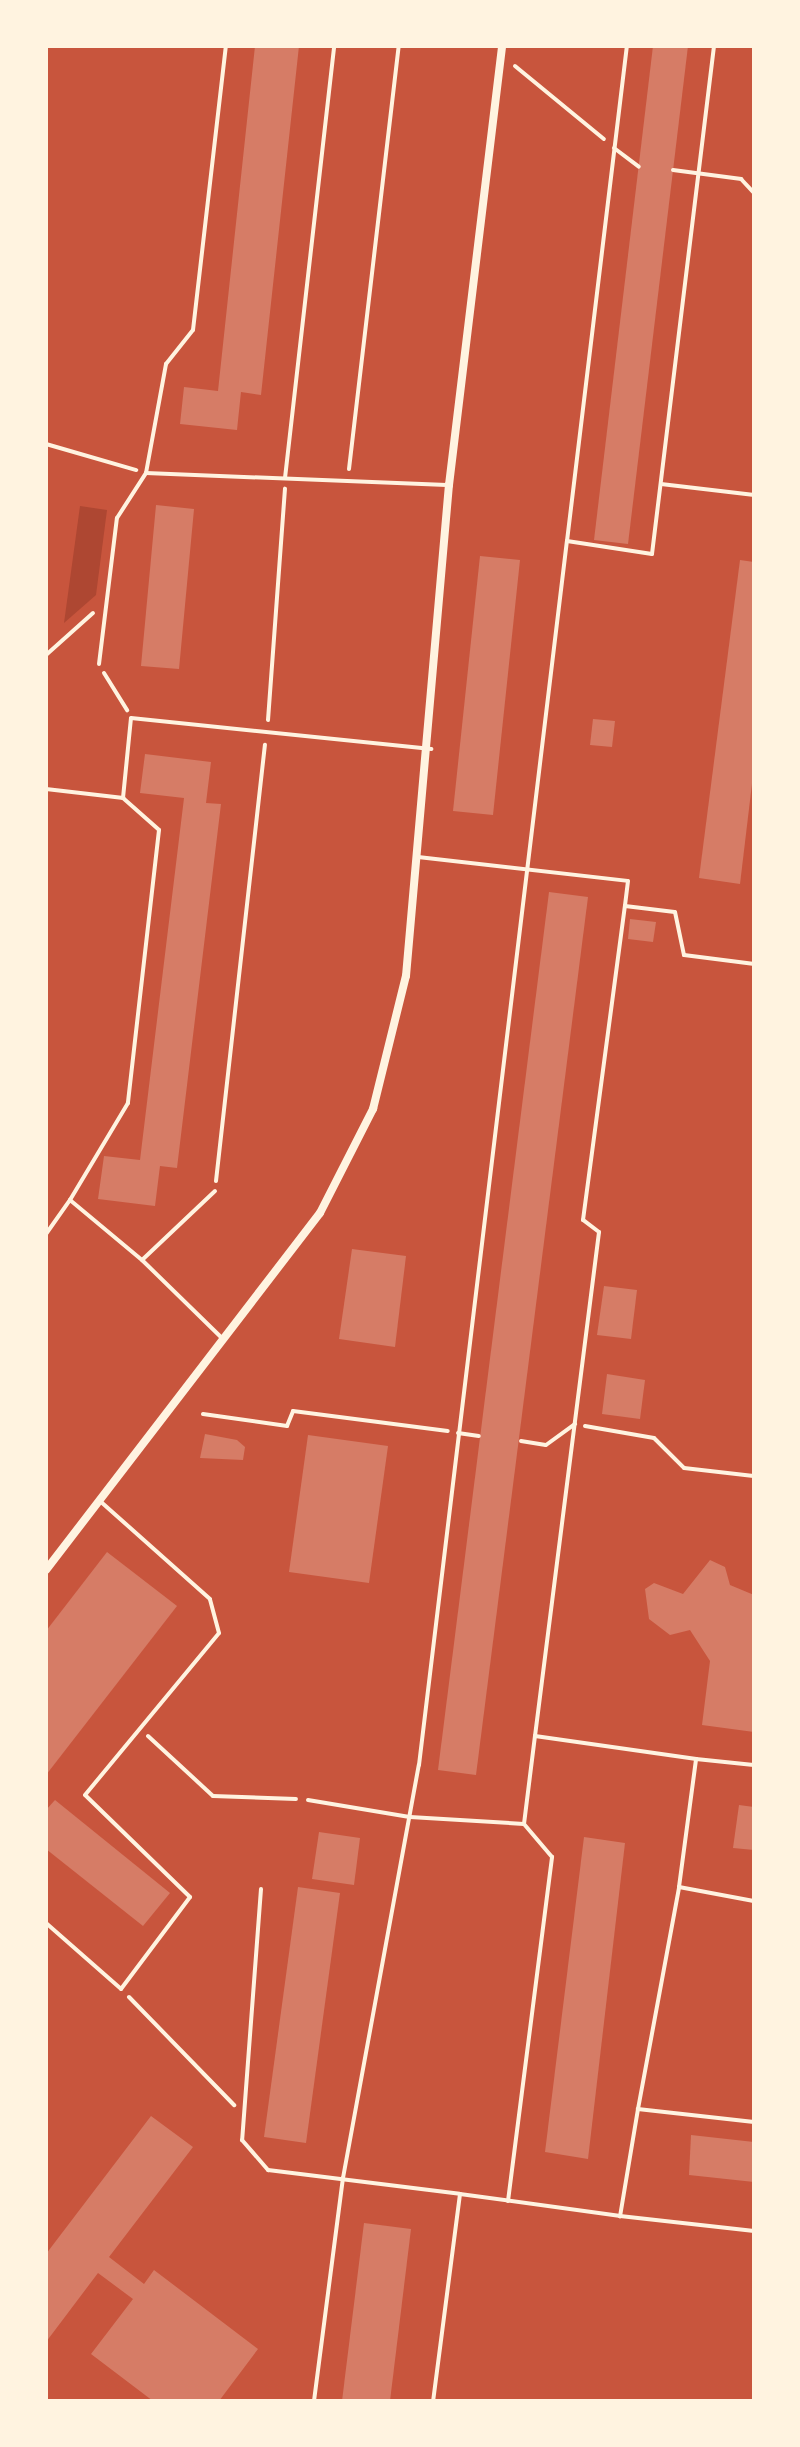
<!DOCTYPE html>
<html>
<head>
<meta charset="utf-8">
<style>
  body { margin:0 }
  #map { position:relative; width:800px; height:2447px; overflow:hidden; background:#c8553d; font-family:"DM Sans",sans-serif }
  div>[style] { position:absolute }
  [style*='--x'] { left:calc(var(--x)*1px); top:calc(var(--y)*1px); width:calc(var(--w)*1px); rotate:calc(var(--a)*1deg) }
  .green>* { inset:0; background:#ae4732 }
  .building>* { inset:0; background:#d67c66 }
  .path>* { height:4px; margin:-2px; padding:0 2px; transform-origin:2px; border-radius:2px; background:#fff3e0 }
  .service>* { height:4px; margin:-2px; padding:0 2px; transform-origin:2px; border-radius:2px; background:#fff3e0 }
  .minor>* { height:8px; margin:-4px; padding:0 4px; transform-origin:4px; border-radius:4px; background:#fff3e0 }
  span { translate:-50% -50%; white-space:nowrap; text-align:center; line-height:1.15; -webkit-text-stroke:6px #fff3e0; paint-order:stroke }
  .frame { position:absolute; inset:0; border:48px solid #fff3e0; pointer-events:none }
</style>
</head>
<body>
<div id="map">
  <div class="green">
    <div style="clip-path:polygon(80px 506px,107px 510px,96px 595px,64px 623px)"></div>
  </div>
  <div class="building">
    <div style="clip-path:polygon(255px 46px,299px 46px,261px 395px,241px 392px,237px 430px,180px 424px,184px 387px,218px 391px)"></div>
    <div style="clip-path:polygon(653px 46px,688px 46px,628px 544px,594px 540px)"></div>
    <div style="clip-path:polygon(156px 505px,194px 509px,179px 669px,141px 666px)"></div>
    <div style="clip-path:polygon(480px 556px,520px 560px,493px 815px,453px 811px)"></div>
    <div style="clip-path:polygon(740px 560px,754px 562px,754px 767px,740px 884px,699px 878px)"></div>
    <div style="clip-path:polygon(593px 719px,615px 721px,612px 747px,590px 745px)"></div>
    <div style="clip-path:polygon(145px 754px,211px 762px,206px 803px,221px 804px,177px 1168px,160px 1166px,155px 1206px,98px 1199px,104px 1156px,140px 1160px,184px 798px,140px 793px)"></div>
    <div style="clip-path:polygon(549px 892px,588px 897px,476px 1775px,438px 1770px)"></div>
    <div style="clip-path:polygon(630px 919px,656px 922px,653px 942px,628px 939px)"></div>
    <div style="clip-path:polygon(352px 1249px,406px 1256px,395px 1347px,339px 1339px)"></div>
    <div style="clip-path:polygon(604px 1286px,637px 1290px,631px 1339px,597px 1335px)"></div>
    <div style="clip-path:polygon(607px 1374px,645px 1380px,640px 1419px,602px 1414px)"></div>
    <div style="clip-path:polygon(205px 1434px,237px 1440px,245px 1447px,243px 1460px,200px 1458px)"></div>
    <div style="clip-path:polygon(308px 1435px,388px 1446px,369px 1583px,289px 1572px)"></div>
    <div style="clip-path:polygon(107px 1552px,177px 1606px,46px 1775px,46px 1631px)"></div>
    <div style="clip-path:polygon(710px 1560px,725px 1567px,730px 1585px,754px 1595px,754px 1732px,702px 1725px,710px 1661px,690px 1630px,670px 1635px,649px 1619px,645px 1589px,654px 1583px,683px 1594px)"></div>
    <div style="clip-path:polygon(55px 1800px,170px 1893px,143px 1926px,46px 1849px,46px 1810px)"></div>
    <div style="clip-path:polygon(739px 1805px,754px 1807px,754px 1850px,733px 1848px)"></div>
    <div style="clip-path:polygon(319px 1832px,360px 1838px,354px 1885px,312px 1879px)"></div>
    <div style="clip-path:polygon(584px 1837px,625px 1843px,588px 2159px,545px 2152px)"></div>
    <div style="clip-path:polygon(298px 1887px,340px 1893px,306px 2143px,264px 2137px)"></div>
    <div style="clip-path:polygon(151px 2116px,193px 2147px,109px 2257px,144px 2284px,154px 2270px,258px 2349px,219px 2401px,153px 2401px,91px 2354px,133px 2299px,98px 2273px,46px 2342px,46px 2254px)"></div>
    <div style="clip-path:polygon(691px 2135px,754px 2142px,754px 2182px,689px 2175px)"></div>
    <div style="clip-path:polygon(364px 2223px,411px 2229px,390px 2401px,342px 2401px)"></div>
  </div>
  <div class="path">
    <div style="--x:515;--y:66;--w:115;--a:39.4"></div>
    <div style="--x:46;--y:444;--w:94;--a:16.1"></div>
    <div style="--x:349;--y:469;--w:426;--a:-83.3"></div>
    <div style="--x:46;--y:655;--w:63;--a:-41.8"></div>
    <div style="--x:104;--y:673;--w:44;--a:58.1"></div>
    <div style="--x:268;--y:720;--w:232;--a:-85.8"></div>
    <div style="--x:216;--y:1181;--w:439;--a:-83.6"></div>
    <div style="--x:203;--y:1414;--w:85;--a:8.1"></div>
    <div style="--x:287;--y:1426;--w:16;--a:-68"></div>
    <div style="--x:293;--y:1411;--w:156;--a:7.4"></div>
    <div style="--x:585;--y:1426;--w:70;--a:9.9"></div>
    <div style="--x:654;--y:1438;--w:42;--a:45"></div>
    <div style="--x:684;--y:1468;--w:70;--a:6.5"></div>
    <div style="--x:148;--y:1736;--w:88;--a:42.7"></div>
    <div style="--x:213;--y:1796;--w:83;--a:2.1"></div>
    <div style="--x:129;--y:1997;--w:151;--a:45.8"></div>
  </div>
  <div class="service">
    <div style="--x:614;--y:148;--w:31;--a:37"></div>
    <div style="--x:673;--y:170;--w:69;--a:7.5"></div>
    <div style="--x:741;--y:179;--w:19;--a:47"></div>
    <div style="--x:146;--y:473;--w:111;--a:-79.6"></div>
    <div style="--x:166;--y:364;--w:43;--a:-51.5"></div>
    <div style="--x:193;--y:330;--w:286;--a:-83.4"></div>
    <div style="--x:285;--y:478;--w:435;--a:-83.5"></div>
    <div style="--x:661;--y:484;--w:94;--a:6.7"></div>
    <div style="--x:567;--y:541;--w:499;--a:-83.1"></div>
    <div style="--x:99;--y:664;--w:147;--a:-83"></div>
    <div style="--x:117;--y:518;--w:54;--a:-57.2"></div>
    <div style="--x:146;--y:473;--w:301;--a:2.3"></div>
    <div style="--x:46;--y:789;--w:78;--a:6.7"></div>
    <div style="--x:123;--y:798;--w:80;--a:-84.3"></div>
    <div style="--x:131;--y:718;--w:302;--a:5.9"></div>
    <div style="--x:123;--y:798;--w:48;--a:41.6"></div>
    <div style="--x:159;--y:830;--w:275;--a:96.5"></div>
    <div style="--x:128;--y:1103;--w:113;--a:120.9"></div>
    <div style="--x:70;--y:1200;--w:94;--a:39.8"></div>
    <div style="--x:418;--y:857;--w:211;--a:6.5"></div>
    <div style="--x:628;--y:881;--w:25;--a:97"></div>
    <div style="--x:625;--y:906;--w:50;--a:6.8"></div>
    <div style="--x:675;--y:912;--w:44;--a:78.2"></div>
    <div style="--x:684;--y:955;--w:71;--a:7.3"></div>
    <div style="--x:215;--y:1191;--w:100;--a:136.6"></div>
    <div style="--x:142;--y:1260;--w:112;--a:44.3"></div>
    <div style="--x:46;--y:1234;--w:42;--a:-54.8"></div>
    <div style="--x:458;--y:1433;--w:21;--a:8"></div>
    <div style="--x:521;--y:1441;--w:25;--a:9"></div>
    <div style="--x:546;--y:1445;--w:36;--a:-36"></div>
    <div style="--x:535;--y:1736;--w:508;--a:-82.76"></div>
    <div style="--x:599;--y:1232;--w:20;--a:-143"></div>
    <div style="--x:583;--y:1220;--w:317;--a:-82.4"></div>
    <div style="--x:308;--y:1800;--w:103;--a:9.5"></div>
    <div style="--x:410;--y:1817;--w:114;--a:3.5"></div>
    <div style="--x:679;--y:1887;--w:129;--a:-82.4"></div>
    <div style="--x:696;--y:1759;--w:58;--a:5.9"></div>
    <div style="--x:261;--y:1889;--w:252;--a:94.3"></div>
    <div style="--x:242;--y:2140;--w:40;--a:49"></div>
    <div style="--x:268;--y:2170;--w:193;--a:7.1"></div>
    <div style="--x:460;--y:2194;--w:209;--a:97.4"></div>
    <div style="--x:46;--y:1923;--w:100;--a:41.3"></div>
    <div style="--x:121;--y:1989;--w:115;--a:-53.1"></div>
    <div style="--x:190;--y:1897;--w:146;--a:-135.8"></div>
    <div style="--x:85;--y:1795;--w:210;--a:-50.4"></div>
    <div style="--x:219;--y:1633;--w:35;--a:-105"></div>
    <div style="--x:210;--y:1599;--w:147;--a:-138.3"></div>
    <div style="--x:638;--y:2109;--w:226;--a:-79.5"></div>
    <div style="--x:679;--y:1887;--w:76;--a:10.6"></div>
    <div style="--x:754;--y:2122;--w:117;--a:-173.6"></div>
    <div style="--x:638;--y:2109;--w:109;--a:99.5"></div>
    <div style="--x:620;--y:2216;--w:135;--a:6.4"></div>
    <div style="--x:460;--y:2194;--w:162;--a:7.8"></div>
    <div style="--x:508;--y:2201;--w:347;--a:-82.7"></div>
    <div style="--x:552;--y:1857;--w:43;--a:-130.3"></div>
    <div style="--x:524;--y:1824;--w:89;--a:-82.9"></div>
    <div style="--x:535;--y:1736;--w:163;--a:8.1"></div>
    <div style="--x:314;--y:2401;--w:225;--a:-82.6"></div>
    <div style="--x:343;--y:2178;--w:420;--a:-79.6"></div>
    <div style="--x:419;--y:1765;--w:1233;--a:-83.11"></div>
    <div style="--x:567;--y:541;--w:86;--a:8.7"></div>
    <div style="--x:652;--y:554;--w:512;--a:-83.04"></div>
  </div>
  <div class="minor">
    <div style="--x:46;--y:1570;--w:450;--a:-52.5"></div>
    <div style="--x:320;--y:1213;--w:117;--a:-63"></div>
    <div style="--x:373;--y:1109;--w:137;--a:-76.1"></div>
    <div style="--x:406;--y:976;--w:493;--a:-85"></div>
    <div style="--x:449;--y:485;--w:442;--a:-83.1"></div>
  </div>
  <div class="frame"></div>
</div>
</body>
</html>
